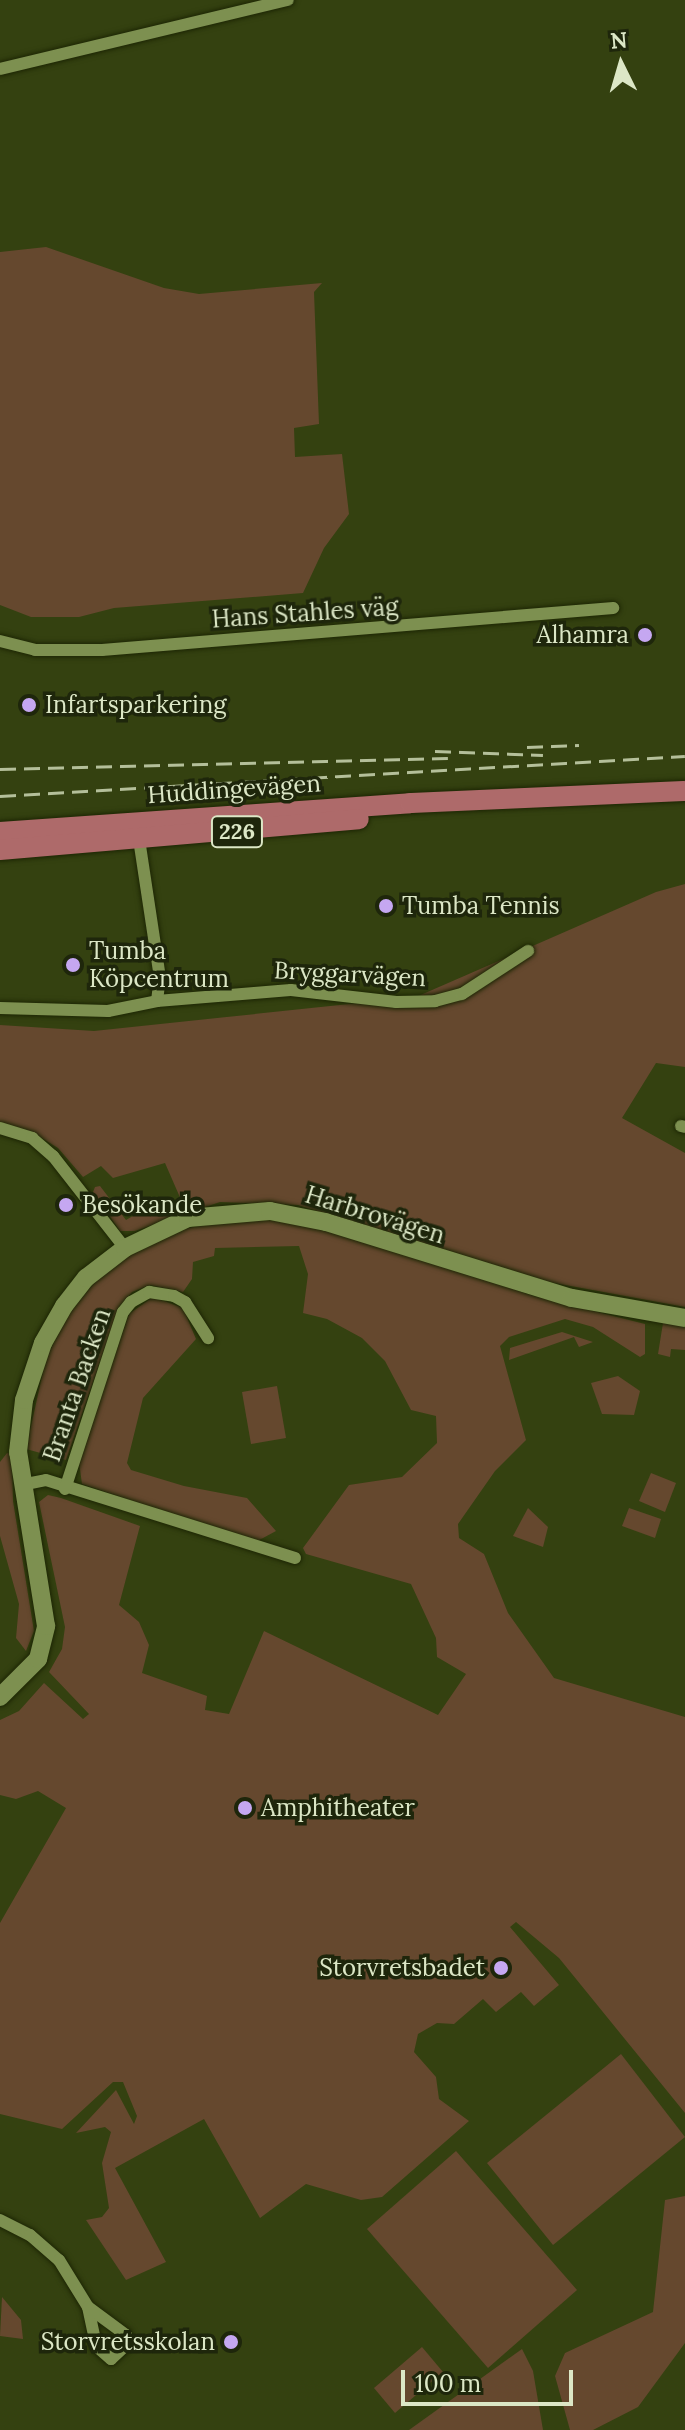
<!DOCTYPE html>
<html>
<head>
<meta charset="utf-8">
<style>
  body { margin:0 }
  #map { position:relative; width:685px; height:2430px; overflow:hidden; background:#344110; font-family:Lora,serif }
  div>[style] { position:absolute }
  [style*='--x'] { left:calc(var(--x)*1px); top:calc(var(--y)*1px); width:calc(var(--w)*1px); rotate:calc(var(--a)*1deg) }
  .green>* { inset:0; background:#65482e }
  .roads { filter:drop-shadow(0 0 2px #1d2604) drop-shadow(0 0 2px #1d2604) }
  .street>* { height:12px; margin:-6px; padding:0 6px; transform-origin:6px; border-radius:6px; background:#7d9050 }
  .secondary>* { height:18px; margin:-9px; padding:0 9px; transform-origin:9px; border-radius:9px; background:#7d9050 }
  .primary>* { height:20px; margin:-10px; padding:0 10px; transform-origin:10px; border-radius:10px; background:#ae6a6a }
  .rail>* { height:3px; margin-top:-1.5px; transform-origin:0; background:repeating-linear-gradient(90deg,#b4bf9a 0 16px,transparent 0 24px) }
  .dots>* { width:22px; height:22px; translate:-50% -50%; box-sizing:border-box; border:4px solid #1e260b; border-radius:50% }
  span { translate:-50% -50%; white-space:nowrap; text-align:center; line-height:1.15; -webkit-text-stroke:7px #1e260b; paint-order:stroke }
  .shield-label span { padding:2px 6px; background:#1e260b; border:2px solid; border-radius:6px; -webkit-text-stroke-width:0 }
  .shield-label { font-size:22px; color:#dce7c6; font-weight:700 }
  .street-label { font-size:24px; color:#dce7c6 }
  .poi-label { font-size:24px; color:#dce7c6 }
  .right { translate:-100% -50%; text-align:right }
  .left { translate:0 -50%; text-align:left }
  .north { position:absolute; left:581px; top:24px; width:80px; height:80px; -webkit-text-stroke:6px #1e260b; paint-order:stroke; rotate:355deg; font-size:22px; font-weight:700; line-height:32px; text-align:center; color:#dce7c6 }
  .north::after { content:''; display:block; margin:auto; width:28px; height:36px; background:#dce7c6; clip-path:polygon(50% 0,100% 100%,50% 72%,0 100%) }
  .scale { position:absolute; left:401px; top:2370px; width:172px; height:36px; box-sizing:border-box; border:4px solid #dce7c6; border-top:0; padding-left:10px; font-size:24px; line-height:28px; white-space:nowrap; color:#dce7c6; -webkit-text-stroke:6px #1e260b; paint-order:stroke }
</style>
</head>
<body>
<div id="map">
  <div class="green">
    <div style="clip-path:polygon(46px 247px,164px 288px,199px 294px,322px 283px,314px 292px,319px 424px,294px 428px,295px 457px,342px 454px,349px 514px,324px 548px,303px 593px,114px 608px,79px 617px,31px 617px,0 605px,0 252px)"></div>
    <div style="clip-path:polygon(685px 884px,685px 1067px,656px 1063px,622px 1118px,685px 1153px,685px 1307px,538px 1280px,298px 1205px,220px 1202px,135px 1231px,120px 1231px,93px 1192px,95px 1187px,100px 1186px,126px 1220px,143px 1210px,182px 1202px,165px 1163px,113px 1178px,101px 1166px,83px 1177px,58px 1148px,32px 1132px,0 1123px,0 1025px,94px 1031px,416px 997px,656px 892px)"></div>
    <div style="clip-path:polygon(244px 1217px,325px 1227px,534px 1296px,645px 1324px,645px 1354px,640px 1357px,593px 1327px,565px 1319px,509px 1337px,500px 1346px,526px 1440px,495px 1471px,458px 1524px,459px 1538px,484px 1554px,508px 1613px,554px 1678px,685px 1717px,685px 2113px,559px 1958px,516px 1922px,510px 1927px,559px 1985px,534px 2006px,521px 1992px,496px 2012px,483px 1999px,454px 2024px,437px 2023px,418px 2034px,414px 2052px,436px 2077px,439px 2099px,469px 2121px,382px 2197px,361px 2200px,306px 2184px,260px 2218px,204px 2119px,115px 2168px,166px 2262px,126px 2280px,86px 2220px,102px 2217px,109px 2208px,102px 2163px,111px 2132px,105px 2127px,76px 2133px,116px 2090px,134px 2124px,137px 2116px,123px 2082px,113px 2082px,62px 2129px,0 2114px,0 1923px,66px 1808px,38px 1791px,16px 1799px,0 1795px,0 1720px,19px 1711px,44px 1683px,83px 1719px,89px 1714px,49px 1672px,62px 1649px,65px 1627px,39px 1502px,48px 1495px,61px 1498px,140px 1526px,119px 1605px,139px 1622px,149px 1645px,142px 1673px,207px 1696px,205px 1710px,229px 1714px,264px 1631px,438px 1715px,466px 1674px,437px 1657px,436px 1638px,411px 1584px,306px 1554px,303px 1548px,349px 1485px,402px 1477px,437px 1443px,436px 1416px,411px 1410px,385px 1361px,362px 1338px,327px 1319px,303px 1313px,308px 1274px,299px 1246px,215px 1248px,214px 1256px,193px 1262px,192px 1279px,183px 1292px,150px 1285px,132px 1292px,119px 1307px,66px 1460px,26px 1449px,46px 1358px,66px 1318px,106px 1268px,169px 1232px)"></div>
    <div style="clip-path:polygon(153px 1297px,183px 1308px,196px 1339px,143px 1398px,127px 1463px,131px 1470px,184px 1486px,247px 1498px,276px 1531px,263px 1538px,255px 1542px,82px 1484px,79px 1462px,129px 1314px)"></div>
    <div style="clip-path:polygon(663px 1323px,685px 1324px,685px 1350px,671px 1349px,670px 1357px,658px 1354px)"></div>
    <div style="clip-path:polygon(562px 1332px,593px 1342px,579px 1347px,574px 1337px,509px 1360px,510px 1348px)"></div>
    <div style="clip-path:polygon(618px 1376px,640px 1391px,634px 1415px,602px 1414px,591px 1383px)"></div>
    <div style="clip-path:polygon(277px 1386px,286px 1438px,251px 1444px,242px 1392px)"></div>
    <div style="clip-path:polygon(7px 1453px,12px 1454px,13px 1501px,34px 1631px,26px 1651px,16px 1638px,19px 1604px,0 1536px,0 1462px)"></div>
    <div style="clip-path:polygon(651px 1473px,676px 1483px,665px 1512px,639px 1501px)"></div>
    <div style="clip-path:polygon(528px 1508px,548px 1527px,543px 1547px,513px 1536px)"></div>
    <div style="clip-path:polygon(629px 1508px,661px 1519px,655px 1538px,622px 1526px)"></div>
    <div style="clip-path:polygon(621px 2054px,685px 2137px,553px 2245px,487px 2163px)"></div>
    <div style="clip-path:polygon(456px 2151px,577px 2290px,488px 2368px,367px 2229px)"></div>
    <div style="clip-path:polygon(685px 2196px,685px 2343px,638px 2407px,593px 2430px,570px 2430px,555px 2376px,565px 2353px,653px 2312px,665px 2200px)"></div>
    <div style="clip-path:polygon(2px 2297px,21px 2320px,23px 2339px,0 2336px)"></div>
    <div style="clip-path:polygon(422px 2347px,443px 2372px,395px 2413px,374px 2388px)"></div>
    <div style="clip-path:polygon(522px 2349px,533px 2371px,543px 2430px,409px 2430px)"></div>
  </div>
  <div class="roads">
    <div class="street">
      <div style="--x:0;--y:69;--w:296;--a:-13.5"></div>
      <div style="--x:0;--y:641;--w:36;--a:14"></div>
      <div style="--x:35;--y:650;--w:67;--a:0"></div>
      <div style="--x:102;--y:650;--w:513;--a:-4.7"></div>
      <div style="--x:157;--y:1001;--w:134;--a:-4.7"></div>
      <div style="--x:291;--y:990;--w:106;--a:6.5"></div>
      <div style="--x:396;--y:1002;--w:39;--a:-1"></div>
      <div style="--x:435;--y:1001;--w:28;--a:-15"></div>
      <div style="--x:462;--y:994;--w:79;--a:-33.1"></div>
      <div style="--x:0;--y:1008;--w:108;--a:1.6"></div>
      <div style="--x:108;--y:1011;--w:50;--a:-11.5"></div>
      <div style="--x:157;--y:1001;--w:23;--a:-83"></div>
      <div style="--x:160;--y:978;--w:147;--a:-98.6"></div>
      <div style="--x:681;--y:1126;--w:4;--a:14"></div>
      <div style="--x:0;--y:1128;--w:34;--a:17"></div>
      <div style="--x:32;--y:1138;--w:28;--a:41"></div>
      <div style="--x:53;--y:1156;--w:117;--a:52"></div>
      <div style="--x:21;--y:1485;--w:25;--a:-11"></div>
      <div style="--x:46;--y:1480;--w:261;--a:17.4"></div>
      <div style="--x:65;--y:1489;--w:186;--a:-71.9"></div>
      <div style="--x:123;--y:1312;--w:13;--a:-51"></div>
      <div style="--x:131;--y:1302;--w:21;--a:-29"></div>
      <div style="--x:149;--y:1292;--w:25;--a:9"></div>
      <div style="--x:174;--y:1296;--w:13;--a:29"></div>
      <div style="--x:185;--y:1302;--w:43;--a:57.4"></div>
      <div style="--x:0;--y:2220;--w:34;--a:27"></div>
      <div style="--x:30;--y:2235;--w:38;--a:41"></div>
      <div style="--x:59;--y:2260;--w:55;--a:58.3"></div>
      <div style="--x:88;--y:2307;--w:40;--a:78"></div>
      <div style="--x:96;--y:2346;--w:20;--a:41"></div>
      <div style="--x:111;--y:2359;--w:22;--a:-43"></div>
      <div style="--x:127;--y:2344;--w:9;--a:-96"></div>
      <div style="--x:126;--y:2335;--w:47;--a:-143.6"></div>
    </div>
    <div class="secondary">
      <div style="--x:0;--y:1697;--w:54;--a:-45"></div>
      <div style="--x:38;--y:1659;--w:34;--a:-76"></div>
      <div style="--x:46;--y:1626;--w:176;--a:-99.1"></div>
      <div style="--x:18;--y:1452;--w:52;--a:-83.4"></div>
      <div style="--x:24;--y:1400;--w:60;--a:-71.6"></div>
      <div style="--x:43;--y:1343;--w:43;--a:-60.4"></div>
      <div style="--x:64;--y:1306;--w:36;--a:-52"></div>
      <div style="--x:86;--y:1278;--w:49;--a:-37.6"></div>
      <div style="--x:125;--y:1248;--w:70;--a:-25.5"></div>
      <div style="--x:188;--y:1218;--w:82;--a:-4.9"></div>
      <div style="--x:270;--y:1211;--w:57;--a:11.1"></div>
      <div style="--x:326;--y:1222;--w:257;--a:17.2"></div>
      <div style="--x:572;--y:1298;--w:115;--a:10"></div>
    </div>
    <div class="primary">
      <div style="--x:0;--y:832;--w:411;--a:-4"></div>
      <div style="--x:410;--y:803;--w:275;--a:-2.5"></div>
      <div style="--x:0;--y:850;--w:360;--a:-4.9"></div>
    </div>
  </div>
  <div class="rail">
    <div style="--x:527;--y:747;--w:52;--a:-2.2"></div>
    <div style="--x:435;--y:751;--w:108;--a:2.1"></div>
    <div style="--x:0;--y:769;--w:448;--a:-1.4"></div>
    <div style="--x:0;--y:796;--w:686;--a:-3.34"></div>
  </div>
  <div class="dots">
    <div style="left:645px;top:635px;background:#c5a7f1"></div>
    <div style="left:29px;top:705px;background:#c5a7f1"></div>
    <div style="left:386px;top:906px;background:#c5a7f1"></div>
    <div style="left:73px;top:965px;background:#c5a7f1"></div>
    <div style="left:66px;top:1205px;background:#c5a7f1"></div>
    <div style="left:245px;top:1808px;background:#c5a7f1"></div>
    <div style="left:501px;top:1968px;background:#c5a7f1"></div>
    <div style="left:231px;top:2342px;background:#c5a7f1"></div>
  </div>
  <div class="shield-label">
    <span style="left:237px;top:832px">226</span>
  </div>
  <div class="street-label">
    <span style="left:305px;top:613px;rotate:-4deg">Hans Stahles väg</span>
    <span style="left:234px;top:789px;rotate:-4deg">Huddingevägen</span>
    <span style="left:350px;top:974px;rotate:3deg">Bryggarvägen</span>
    <span style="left:375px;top:1215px;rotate:17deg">Harbrovägen</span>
    <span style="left:77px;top:1385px;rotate:-71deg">Branta Backen</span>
  </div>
  <div class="poi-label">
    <span class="right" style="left:629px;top:635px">Alhamra</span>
    <span class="left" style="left:45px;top:705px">Infartsparkering</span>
    <span class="left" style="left:402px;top:906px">Tumba Tennis</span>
    <span class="left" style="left:89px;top:965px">Tumba<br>Köpcentrum</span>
    <span class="left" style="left:82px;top:1205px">Besökande</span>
    <span class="left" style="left:261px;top:1808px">Amphitheater</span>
    <span class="right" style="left:485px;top:1968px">Storvretsbadet</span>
    <span class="right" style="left:215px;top:2342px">Storvretsskolan</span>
  </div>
  <div class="north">N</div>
  <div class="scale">100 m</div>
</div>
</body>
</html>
